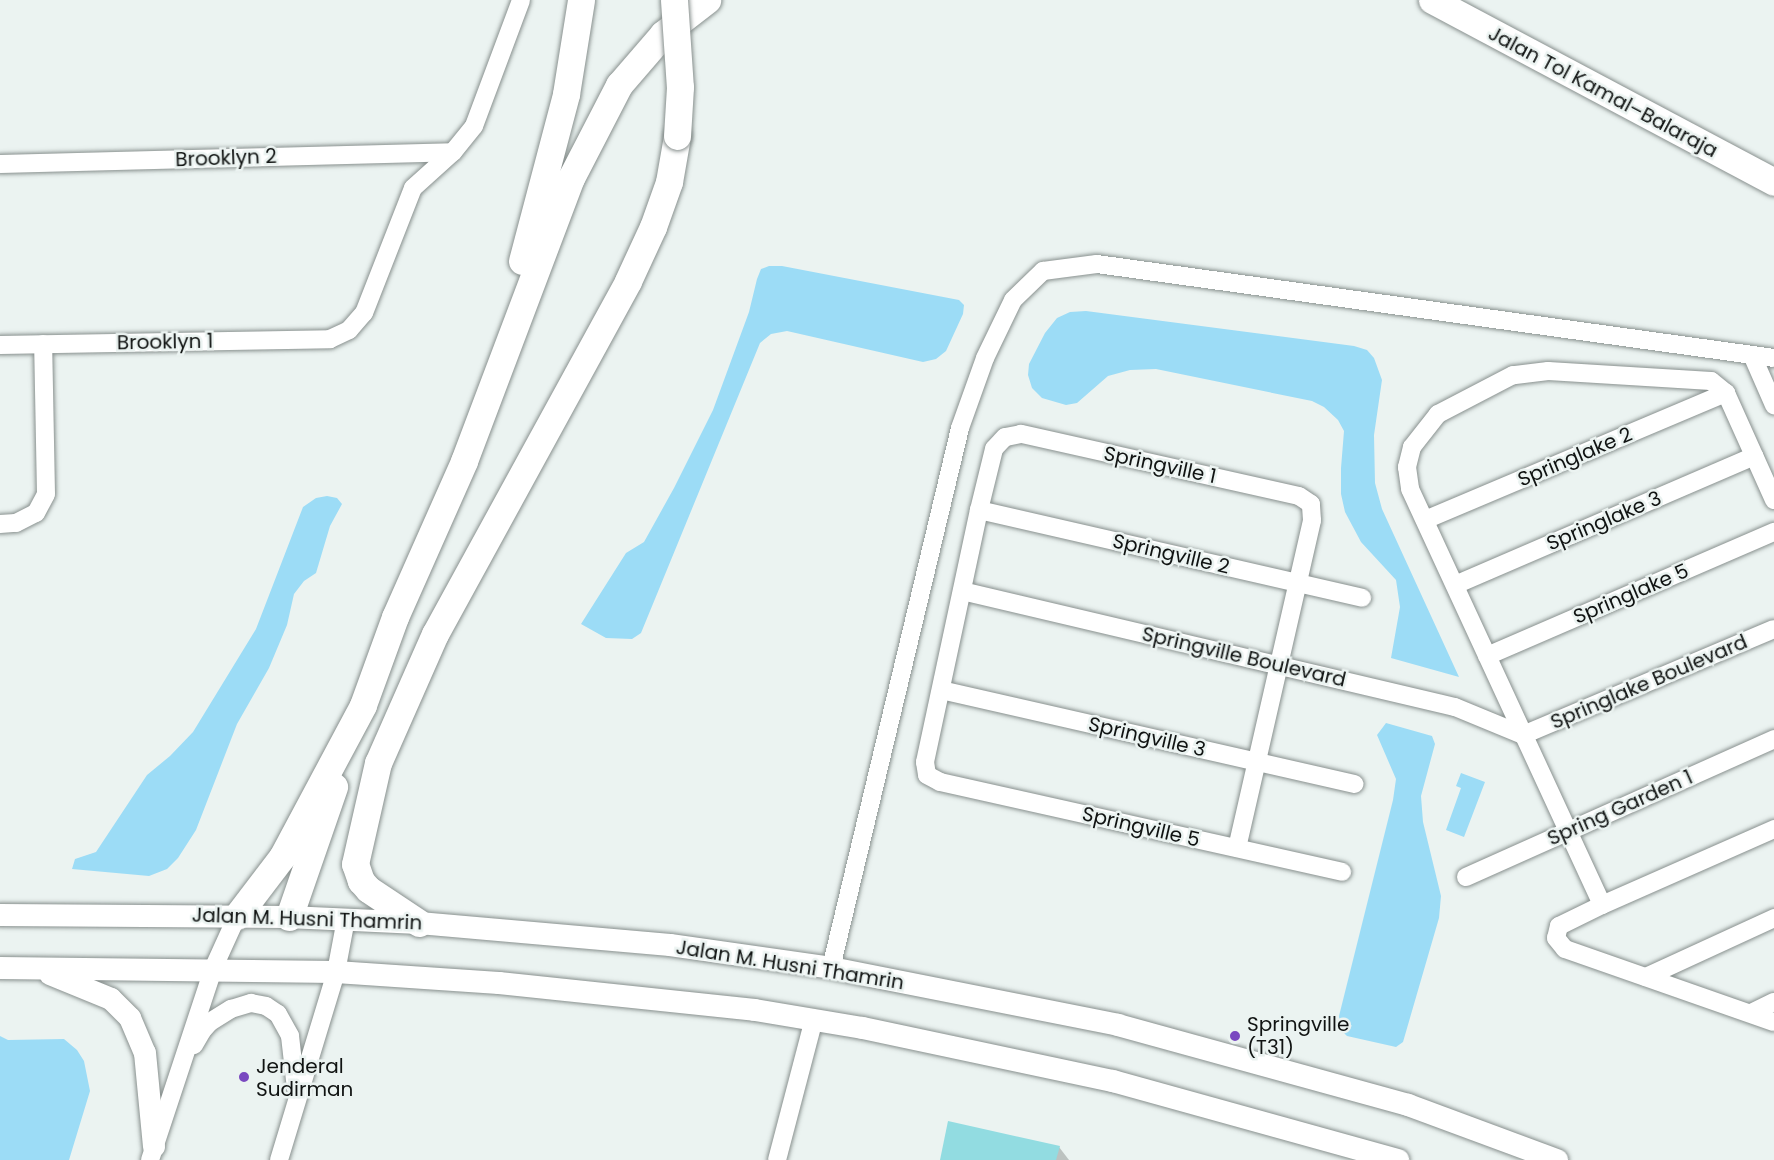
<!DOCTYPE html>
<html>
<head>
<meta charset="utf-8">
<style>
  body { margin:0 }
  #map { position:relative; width:1774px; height:1160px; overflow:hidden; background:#ebf3f1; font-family:Poppins,sans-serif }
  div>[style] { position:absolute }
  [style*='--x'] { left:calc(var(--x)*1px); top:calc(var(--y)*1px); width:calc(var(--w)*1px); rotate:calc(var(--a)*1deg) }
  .water>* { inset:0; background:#9cdcf6 }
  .shadow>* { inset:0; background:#0003 }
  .building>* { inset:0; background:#92dce1 }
  .roads { filter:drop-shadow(0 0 2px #88908e) drop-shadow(0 0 2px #88908e) }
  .minor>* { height:18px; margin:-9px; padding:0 9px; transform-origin:9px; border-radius:9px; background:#fff }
  .major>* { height:22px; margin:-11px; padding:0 11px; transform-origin:11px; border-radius:11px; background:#fff }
  .highway>* { height:27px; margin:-13.5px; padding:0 13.5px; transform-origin:13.5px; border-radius:13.5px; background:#fff }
  .bridges { filter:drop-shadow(0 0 2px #88908e) drop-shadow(0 0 2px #88908e) }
  .highway-bridge>* { height:27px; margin:-13.5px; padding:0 13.5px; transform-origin:13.5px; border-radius:13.5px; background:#fff }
  .dots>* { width:16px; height:16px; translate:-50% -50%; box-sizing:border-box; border:3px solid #ebf3f1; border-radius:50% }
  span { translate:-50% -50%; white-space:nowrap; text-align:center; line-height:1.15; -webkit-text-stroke:5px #ebf3f1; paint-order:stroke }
  .street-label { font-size:20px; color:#101312 }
  .poi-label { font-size:20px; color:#101312 }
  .left { translate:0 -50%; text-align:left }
</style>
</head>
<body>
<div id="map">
  <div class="water">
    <div style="clip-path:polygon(769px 266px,782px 266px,959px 300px,964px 305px,963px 314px,946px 351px,936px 359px,923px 362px,787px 331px,771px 334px,760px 343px,641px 633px,632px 639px,606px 638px,581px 624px,626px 553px,644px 542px,674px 488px,713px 410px,749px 312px,757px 279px,761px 269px)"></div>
    <div style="clip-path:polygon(1086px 311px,1354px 346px,1367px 350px,1374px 358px,1382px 380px,1374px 435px,1375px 483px,1382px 509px,1459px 677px,1391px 658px,1400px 607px,1396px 580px,1361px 542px,1345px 512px,1341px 494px,1341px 468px,1344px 431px,1338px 420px,1324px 407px,1312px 401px,1156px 369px,1130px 370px,1108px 376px,1077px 403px,1066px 405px,1042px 398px,1032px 388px,1028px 375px,1029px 364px,1045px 333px,1057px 318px,1070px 312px)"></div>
    <div style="clip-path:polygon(327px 496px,337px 498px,342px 504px,330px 526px,316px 573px,304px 581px,294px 594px,287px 625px,269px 668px,237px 724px,196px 830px,178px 858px,167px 869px,149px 876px,72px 869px,75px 859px,96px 852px,147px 775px,170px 756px,193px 732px,256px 629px,303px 507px,316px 498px)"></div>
    <div style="clip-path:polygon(1386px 723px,1432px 736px,1435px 744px,1421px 796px,1423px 822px,1441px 896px,1439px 918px,1403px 1042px,1396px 1047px,1347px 1036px,1340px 1029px,1339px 1016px,1393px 800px,1396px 779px,1377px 735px)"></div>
    <div style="clip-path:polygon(1461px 773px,1485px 782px,1464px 837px,1446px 830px,1461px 788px,1456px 786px)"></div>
    <div style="clip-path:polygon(0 1036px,8px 1040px,64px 1039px,77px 1050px,84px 1061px,90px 1091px,69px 1160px,0 1160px)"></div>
  </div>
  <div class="shadow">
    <div style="clip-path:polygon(1059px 1147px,1069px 1160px,941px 1160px)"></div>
  </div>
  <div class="building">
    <div style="clip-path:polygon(948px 1121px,1060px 1146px,1056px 1160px,940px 1160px)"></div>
  </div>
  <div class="roads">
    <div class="minor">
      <div style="--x:0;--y:164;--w:453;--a:-1.5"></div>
      <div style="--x:0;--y:345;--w:330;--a:-1"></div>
      <div style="--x:330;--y:339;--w:21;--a:-25"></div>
      <div style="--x:349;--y:330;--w:23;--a:-49"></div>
      <div style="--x:364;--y:313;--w:134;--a:-68.6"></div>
      <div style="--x:413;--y:188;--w:54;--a:-42"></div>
      <div style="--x:453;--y:152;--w:33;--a:-51"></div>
      <div style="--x:474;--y:126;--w:134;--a:-69.5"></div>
      <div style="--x:1752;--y:355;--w:55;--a:66.3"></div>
      <div style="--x:1774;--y:500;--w:117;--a:-114.2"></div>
      <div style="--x:1726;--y:393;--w:19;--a:-141"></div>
      <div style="--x:1711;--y:381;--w:163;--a:-176.5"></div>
      <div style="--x:1548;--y:371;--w:35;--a:173"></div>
      <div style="--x:1513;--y:375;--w:85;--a:152.5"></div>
      <div style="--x:1438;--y:414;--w:42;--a:128.2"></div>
      <div style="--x:1412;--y:447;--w:21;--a:104"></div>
      <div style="--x:1407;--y:467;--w:22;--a:82"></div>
      <div style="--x:1410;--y:489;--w:458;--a:65.2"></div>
      <div style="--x:1602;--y:905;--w:48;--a:154"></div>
      <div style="--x:1559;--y:926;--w:12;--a:104"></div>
      <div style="--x:1556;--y:938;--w:14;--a:51"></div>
      <div style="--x:1565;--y:949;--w:221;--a:19.3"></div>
      <div style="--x:979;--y:510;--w:393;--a:12.9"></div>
      <div style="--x:1425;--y:520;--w:327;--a:-22.9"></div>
      <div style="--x:0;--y:524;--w:16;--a:-4"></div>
      <div style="--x:16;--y:523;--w:22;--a:-27"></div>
      <div style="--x:36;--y:513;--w:21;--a:-62"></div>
      <div style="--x:46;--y:494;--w:150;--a:-91.1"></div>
      <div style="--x:1455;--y:585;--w:326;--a:-23.3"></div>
      <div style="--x:962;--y:591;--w:506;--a:13.24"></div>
      <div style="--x:1455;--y:707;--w:74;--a:22.4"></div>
      <div style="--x:1523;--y:735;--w:272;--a:-22.9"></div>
      <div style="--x:1487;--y:656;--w:313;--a:-23.4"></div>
      <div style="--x:941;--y:690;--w:424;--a:12.8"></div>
      <div style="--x:1237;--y:848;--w:336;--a:-77.1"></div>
      <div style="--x:1312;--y:520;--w:16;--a:-94"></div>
      <div style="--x:1311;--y:504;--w:14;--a:-146"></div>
      <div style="--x:1299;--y:496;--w:285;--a:-167.4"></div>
      <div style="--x:1021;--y:434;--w:16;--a:169"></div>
      <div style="--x:1005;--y:437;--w:16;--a:133"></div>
      <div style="--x:994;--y:449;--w:63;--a:103.8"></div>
      <div style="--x:979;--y:510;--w:258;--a:102.1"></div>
      <div style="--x:925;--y:762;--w:13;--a:81"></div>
      <div style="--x:927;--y:775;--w:15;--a:28"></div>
      <div style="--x:940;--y:782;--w:412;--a:12.6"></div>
      <div style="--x:1466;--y:877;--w:338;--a:-24.1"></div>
      <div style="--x:1602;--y:905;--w:188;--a:-23.8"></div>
      <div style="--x:831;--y:968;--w:555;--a:-76.56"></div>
      <div style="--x:960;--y:428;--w:74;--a:-70.3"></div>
      <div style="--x:985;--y:358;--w:64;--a:-64.2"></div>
      <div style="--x:1013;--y:300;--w:42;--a:-44"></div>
      <div style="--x:1043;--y:271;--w:54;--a:-7.4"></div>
      <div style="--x:1097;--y:264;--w:683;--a:7.9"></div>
      <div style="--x:1646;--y:977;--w:141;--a:-24.7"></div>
      <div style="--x:1751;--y:1013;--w:25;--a:-26"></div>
      <div style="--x:194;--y:1045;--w:16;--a:-60"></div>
      <div style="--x:202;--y:1031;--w:12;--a:-48"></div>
      <div style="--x:210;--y:1022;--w:25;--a:-32"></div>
      <div style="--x:231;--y:1009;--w:21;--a:-17"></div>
      <div style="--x:251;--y:1003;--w:15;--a:11"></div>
      <div style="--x:266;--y:1006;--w:14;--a:34"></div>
      <div style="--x:278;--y:1014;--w:25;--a:61"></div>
      <div style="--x:290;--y:1036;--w:53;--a:83.5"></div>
      <div style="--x:150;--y:1160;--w:201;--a:-71.7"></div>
      <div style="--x:213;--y:969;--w:58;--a:-65.6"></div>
      <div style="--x:279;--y:1160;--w:196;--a:-73.1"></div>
      <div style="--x:336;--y:972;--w:54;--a:-79.3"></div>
      <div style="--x:777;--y:1160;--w:146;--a:-75.3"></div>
    </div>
    <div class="major">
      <div style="--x:0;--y:915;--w:289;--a:0.4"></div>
      <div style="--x:289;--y:917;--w:130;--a:2.6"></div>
      <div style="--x:419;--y:923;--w:252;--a:5"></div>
      <div style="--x:670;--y:945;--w:163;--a:8.1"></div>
      <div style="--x:831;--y:968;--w:293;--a:11.2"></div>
      <div style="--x:1118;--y:1025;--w:301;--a:15.4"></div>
      <div style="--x:1408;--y:1105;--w:159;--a:20.3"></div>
      <div style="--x:0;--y:968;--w:336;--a:0.7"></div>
      <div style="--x:336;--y:972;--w:163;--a:3.9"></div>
      <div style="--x:499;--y:983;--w:257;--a:6"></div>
      <div style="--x:755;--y:1010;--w:109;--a:9.5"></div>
      <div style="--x:863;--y:1028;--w:256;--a:12"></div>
      <div style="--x:1113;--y:1081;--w:296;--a:15.5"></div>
      <div style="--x:50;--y:974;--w:66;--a:22.3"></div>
      <div style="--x:111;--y:999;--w:27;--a:45"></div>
      <div style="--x:130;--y:1018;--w:38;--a:67"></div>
      <div style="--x:145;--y:1053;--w:94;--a:84.5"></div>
    </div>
    <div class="highway">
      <div style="--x:1432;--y:0;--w:387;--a:28"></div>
      <div style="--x:522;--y:261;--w:173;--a:-75.2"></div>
      <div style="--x:566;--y:94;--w:95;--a:-80.9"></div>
      <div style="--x:237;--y:916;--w:74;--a:-52.7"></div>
      <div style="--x:282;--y:857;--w:172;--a:-61.9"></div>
      <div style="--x:363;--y:705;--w:94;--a:-70"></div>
      <div style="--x:395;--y:617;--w:171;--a:-66.1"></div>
      <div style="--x:464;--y:461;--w:303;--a:-69.3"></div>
      <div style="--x:571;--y:178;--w:105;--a:-62.7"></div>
      <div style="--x:619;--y:85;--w:67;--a:-49.2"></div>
      <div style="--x:663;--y:34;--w:56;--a:-37.7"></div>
      <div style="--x:289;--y:917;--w:138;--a:-70.9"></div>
      <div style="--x:419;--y:923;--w:61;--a:-146.3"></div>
      <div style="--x:368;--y:889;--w:11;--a:-131"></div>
      <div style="--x:361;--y:881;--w:18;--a:-109"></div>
      <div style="--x:355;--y:864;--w:104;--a:-77.2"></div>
      <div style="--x:378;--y:763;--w:141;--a:-66.2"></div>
      <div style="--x:435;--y:634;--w:402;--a:-61.3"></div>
      <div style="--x:628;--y:281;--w:60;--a:-65.2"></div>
      <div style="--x:653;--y:227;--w:48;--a:-70.4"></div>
      <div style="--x:669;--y:182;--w:47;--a:-80.1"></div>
    </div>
  </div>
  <div class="bridges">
    <div class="highway-bridge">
      <div style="--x:674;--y:0;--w:87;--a:86.1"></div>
      <div style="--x:680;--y:87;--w:49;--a:93.5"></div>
    </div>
  </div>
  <div class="dots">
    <div style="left:1235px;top:1036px;background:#7948c0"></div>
    <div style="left:244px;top:1077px;background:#7948c0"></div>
  </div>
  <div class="street-label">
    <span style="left:1603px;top:92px;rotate:28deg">Jalan Tol Kamal–Balaraja</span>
    <span style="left:226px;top:158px;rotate:-2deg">Brooklyn 2</span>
    <span style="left:165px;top:342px;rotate:-1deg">Brooklyn 1</span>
    <span style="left:1575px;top:457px;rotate:-23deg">Springlake 2</span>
    <span style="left:1160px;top:465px;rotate:12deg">Springville 1</span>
    <span style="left:1604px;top:521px;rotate:-23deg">Springlake 3</span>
    <span style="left:1171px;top:554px;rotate:13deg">Springville 2</span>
    <span style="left:1631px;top:594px;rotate:-23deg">Springlake 5</span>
    <span style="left:1244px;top:657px;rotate:13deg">Springville Boulevard</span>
    <span style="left:1649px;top:682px;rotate:-23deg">Springlake Boulevard</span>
    <span style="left:1147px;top:737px;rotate:13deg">Springville 3</span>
    <span style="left:1620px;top:808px;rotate:-24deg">Spring Garden 1</span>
    <span style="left:1141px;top:827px;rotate:13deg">Springville 5</span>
    <span style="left:307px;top:919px;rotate:2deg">Jalan M. Husni Thamrin</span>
    <span style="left:790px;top:965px;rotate:9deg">Jalan M. Husni Thamrin</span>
  </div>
  <div class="poi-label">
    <span class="left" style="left:1247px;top:1036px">Springville<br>(T31)</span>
    <span class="left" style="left:256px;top:1078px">Jenderal<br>Sudirman</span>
  </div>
</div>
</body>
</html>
